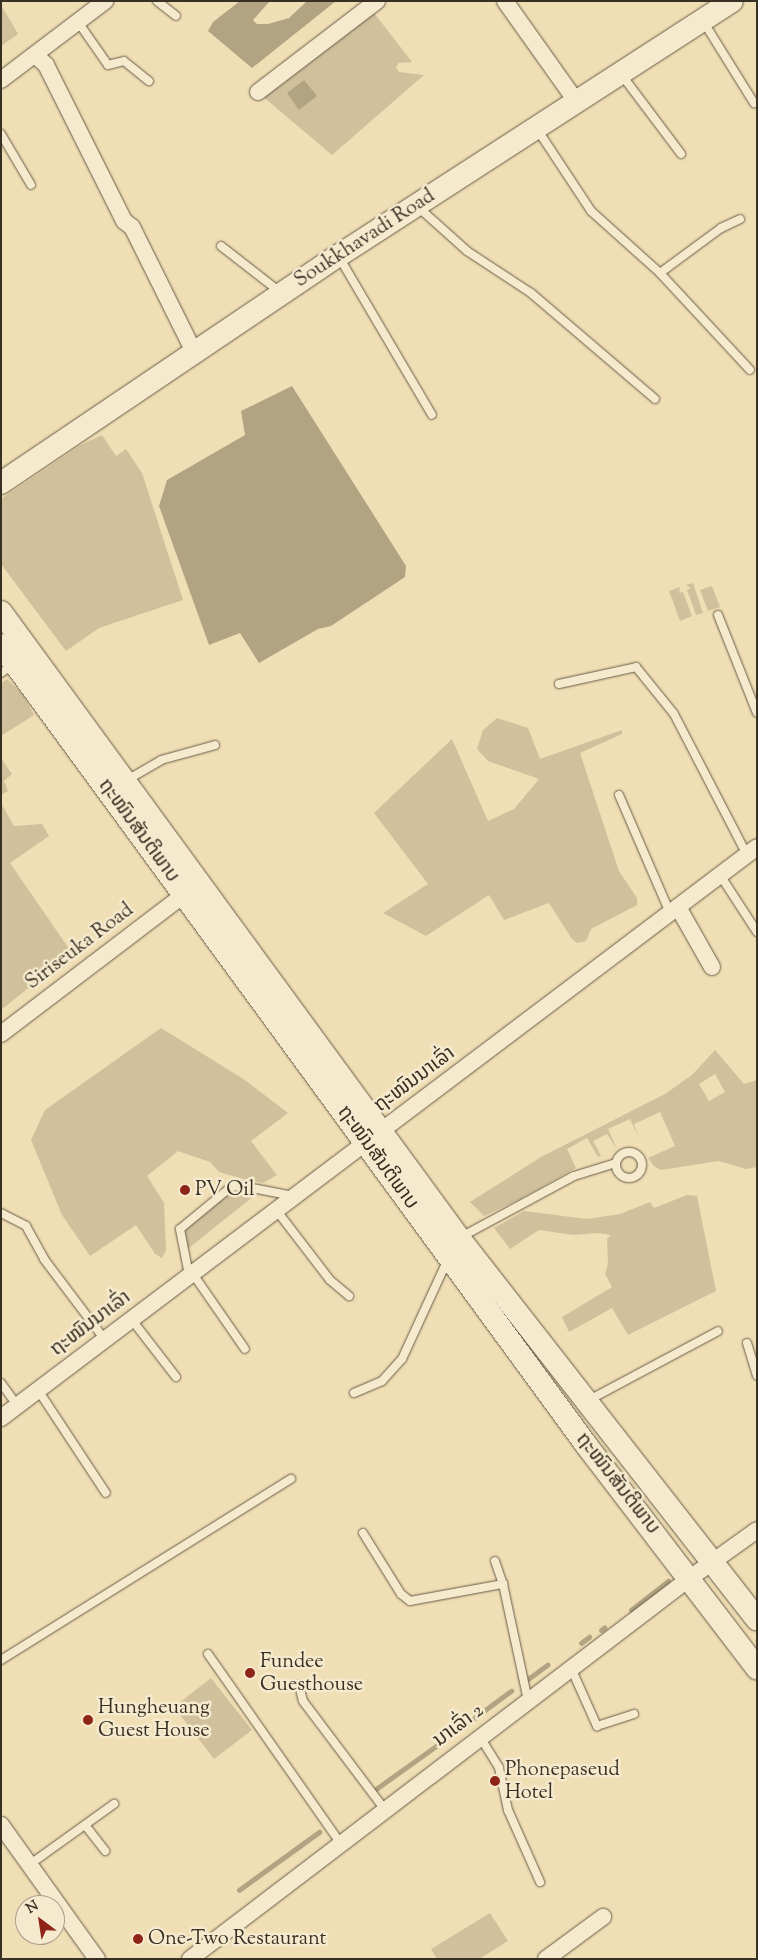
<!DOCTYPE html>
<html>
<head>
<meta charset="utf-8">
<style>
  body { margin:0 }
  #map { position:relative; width:758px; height:1960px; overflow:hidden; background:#f0deb4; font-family:"Sorts Mill Goudy","Noto Sans Lao",serif }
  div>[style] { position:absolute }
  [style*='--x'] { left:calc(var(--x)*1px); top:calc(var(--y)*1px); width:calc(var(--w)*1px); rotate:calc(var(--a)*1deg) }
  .green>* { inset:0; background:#d1c09c }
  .water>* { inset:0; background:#b2a383 }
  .stream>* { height:4.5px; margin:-2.25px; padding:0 2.25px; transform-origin:2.25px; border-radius:2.25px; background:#b2a383 }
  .roads { filter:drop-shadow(0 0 1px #675c48) drop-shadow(0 0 1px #675c48) }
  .lane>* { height:8px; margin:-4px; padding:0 4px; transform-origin:4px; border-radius:4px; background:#f5eace }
  .lane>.ring { margin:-4px; padding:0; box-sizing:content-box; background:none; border:8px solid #f5eace; border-radius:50% }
  .street>* { height:16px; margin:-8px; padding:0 8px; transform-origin:8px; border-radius:8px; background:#f5eace }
  .secondary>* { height:22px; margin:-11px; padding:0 11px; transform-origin:11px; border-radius:11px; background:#f5eace }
  .dots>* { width:14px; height:14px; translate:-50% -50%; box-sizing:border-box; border:2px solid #f5eace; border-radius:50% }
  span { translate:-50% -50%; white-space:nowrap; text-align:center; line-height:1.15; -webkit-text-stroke:5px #f5eace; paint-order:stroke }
  .street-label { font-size:20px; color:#393024 }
  .poi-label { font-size:20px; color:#393024 }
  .left { translate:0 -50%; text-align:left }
  .frame { position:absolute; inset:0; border:2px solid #393024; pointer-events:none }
  .north { position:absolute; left:15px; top:1895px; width:50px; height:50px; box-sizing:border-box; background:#f5eace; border:1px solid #aaa08a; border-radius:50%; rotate:329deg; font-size:14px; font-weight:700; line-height:20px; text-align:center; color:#393024 }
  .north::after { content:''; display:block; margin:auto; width:18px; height:22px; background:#8f2418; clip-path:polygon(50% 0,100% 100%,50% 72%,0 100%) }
</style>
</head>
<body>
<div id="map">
  <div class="green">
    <div style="clip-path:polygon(1px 5px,18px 34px,1px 46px)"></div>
    <div style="clip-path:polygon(371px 9px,412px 62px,399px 63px,396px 67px,399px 72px,424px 75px,332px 155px,261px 95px)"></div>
    <div style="clip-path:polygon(102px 435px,116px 456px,126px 449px,142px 473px,183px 600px,99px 628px,66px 651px,1px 564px,1px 499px,79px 446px)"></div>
    <div style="clip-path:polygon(693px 583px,703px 613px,696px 615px,687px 590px,691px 588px,686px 585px)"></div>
    <div style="clip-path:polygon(712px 586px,720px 607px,708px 611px,700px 590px)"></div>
    <div style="clip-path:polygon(680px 587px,679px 593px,683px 592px,692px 616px,680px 621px,669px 591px)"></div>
    <div style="clip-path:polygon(7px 679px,23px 695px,34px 715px,1px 736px,1px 683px)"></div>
    <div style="clip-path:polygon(497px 718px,528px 728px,540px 759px,622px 730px,622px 734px,580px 753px,619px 871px,637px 898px,637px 905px,591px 929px,586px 941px,577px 943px,572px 939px,549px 903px,504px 920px,489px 895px,426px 936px,383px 913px,428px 884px,374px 813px,452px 739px,488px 821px,514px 809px,539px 779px,488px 761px,477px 749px,483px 730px)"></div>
    <div style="clip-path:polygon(1px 758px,12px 774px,4px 781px,8px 791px,1px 795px)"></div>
    <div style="clip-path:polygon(1px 803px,14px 826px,42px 824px,49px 836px,10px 863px,72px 953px,1px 1010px)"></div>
    <div style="clip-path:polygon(161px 1028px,245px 1080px,288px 1113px,251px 1141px,277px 1175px,263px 1183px,240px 1178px,219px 1172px,210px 1162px,178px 1151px,147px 1176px,164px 1203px,166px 1250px,162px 1258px,155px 1254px,136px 1225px,90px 1256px,62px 1215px,31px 1140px,45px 1110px)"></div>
    <div style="clip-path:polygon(evenodd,715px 1050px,744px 1084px,757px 1080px,757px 1167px,746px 1169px,719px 1161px,661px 1170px,654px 1166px,648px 1158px,675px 1146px,660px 1112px,634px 1124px,639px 1138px,630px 1119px,608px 1129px,617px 1149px,607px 1134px,593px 1141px,601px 1156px,598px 1157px,587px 1138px,567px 1149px,576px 1168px,518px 1200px,484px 1216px,470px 1202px,541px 1157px,665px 1094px,692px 1075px,715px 1050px,715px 1074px,725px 1092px,709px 1101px,699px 1084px,715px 1074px)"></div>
    <div style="clip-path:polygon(243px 1190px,255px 1195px,185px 1251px,184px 1229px,225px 1194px)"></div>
    <div style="clip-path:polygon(687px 1195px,697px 1196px,716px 1291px,628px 1335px,612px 1308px,569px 1332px,562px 1317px,612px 1287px,605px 1274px,608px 1264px,607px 1239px,611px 1235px,599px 1233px,573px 1235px,539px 1230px,510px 1249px,494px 1228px,524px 1211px,587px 1219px,620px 1214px,650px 1202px,654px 1208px)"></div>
    <div style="clip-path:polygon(211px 1678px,252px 1730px,214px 1759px,174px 1707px)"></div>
    <div style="clip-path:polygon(490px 1913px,508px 1941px,479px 1959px,437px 1959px,431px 1949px)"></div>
  </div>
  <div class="water">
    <div style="clip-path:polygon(240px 1px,270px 1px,253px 20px,257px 24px,268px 24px,289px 18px,307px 1px,336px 1px,252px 68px,208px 31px,213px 22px)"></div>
    <div style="clip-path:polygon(304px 80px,317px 96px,299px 110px,287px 93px)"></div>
    <div style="clip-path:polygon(292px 386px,406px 566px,405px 577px,331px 626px,318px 629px,259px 663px,240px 633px,209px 645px,159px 506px,167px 480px,245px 435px,241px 411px)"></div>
  </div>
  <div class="stream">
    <div style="--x:631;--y:1610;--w:47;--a:-38.1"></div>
    <div style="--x:601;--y:1630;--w:4;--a:-34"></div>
    <div style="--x:581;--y:1643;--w:10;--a:-37"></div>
    <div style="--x:528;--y:1679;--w:24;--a:-36"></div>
    <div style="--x:454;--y:1733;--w:71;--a:-36.4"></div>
    <div style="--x:376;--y:1789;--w:82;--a:-35.6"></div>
    <div style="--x:239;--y:1890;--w:99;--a:-35.9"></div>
  </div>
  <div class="roads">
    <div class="lane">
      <div style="--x:157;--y:1;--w:24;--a:38"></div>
      <div style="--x:703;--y:21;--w:97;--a:58.1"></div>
      <div style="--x:78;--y:22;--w:52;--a:55.1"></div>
      <div style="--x:108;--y:65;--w:16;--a:-14"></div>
      <div style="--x:124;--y:61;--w:32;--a:39"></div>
      <div style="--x:621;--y:74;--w:100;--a:53.1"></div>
      <div style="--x:537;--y:129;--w:98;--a:56.6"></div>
      <div style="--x:591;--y:211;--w:93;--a:41.9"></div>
      <div style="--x:660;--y:273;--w:132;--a:47.1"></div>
      <div style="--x:1;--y:134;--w:59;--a:59.5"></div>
      <div style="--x:418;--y:207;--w:66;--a:41.9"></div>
      <div style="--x:467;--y:251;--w:77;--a:33.3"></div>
      <div style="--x:531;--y:293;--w:163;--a:40.5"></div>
      <div style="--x:221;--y:246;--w:75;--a:37.9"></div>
      <div style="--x:339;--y:257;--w:183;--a:59.5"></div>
      <div style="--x:660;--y:273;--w:76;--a:-36.4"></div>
      <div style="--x:721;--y:228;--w:21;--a:-25"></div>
      <div style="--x:718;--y:615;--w:105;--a:68.3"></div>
      <div style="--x:1;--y:673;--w:16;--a:-35"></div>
      <div style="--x:559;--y:684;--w:79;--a:-12.4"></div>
      <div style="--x:636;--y:667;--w:60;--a:51"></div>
      <div style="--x:674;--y:714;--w:159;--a:62.6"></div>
      <div style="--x:127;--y:780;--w:39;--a:-30"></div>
      <div style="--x:161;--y:760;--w:56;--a:-15.5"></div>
      <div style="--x:619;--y:795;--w:129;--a:66.6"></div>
      <div style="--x:720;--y:875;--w:68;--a:57"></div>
      <div class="ring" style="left:616px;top:1152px;width:18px;height:18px"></div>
      <div style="--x:277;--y:1211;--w:87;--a:52.5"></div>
      <div style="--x:330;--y:1280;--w:25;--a:40"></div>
      <div style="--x:1;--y:1213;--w:28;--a:27"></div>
      <div style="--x:26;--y:1226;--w:38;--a:61"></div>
      <div style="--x:44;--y:1259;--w:101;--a:53"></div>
      <div style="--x:461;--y:1237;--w:128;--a:-28.4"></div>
      <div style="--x:574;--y:1176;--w:44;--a:-17.2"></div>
      <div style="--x:193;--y:1274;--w:91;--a:55.3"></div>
      <div style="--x:189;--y:1275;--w:47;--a:-101.1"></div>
      <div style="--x:180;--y:1229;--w:66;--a:-39.5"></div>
      <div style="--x:231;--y:1187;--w:11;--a:-5"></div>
      <div style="--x:242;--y:1186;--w:52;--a:11.1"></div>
      <div style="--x:132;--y:1320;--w:72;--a:52.3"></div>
      <div style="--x:747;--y:1343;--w:34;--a:73"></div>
      <div style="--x:1;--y:1383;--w:27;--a:54"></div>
      <div style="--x:38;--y:1390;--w:123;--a:56.6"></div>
      <div style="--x:354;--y:1393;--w:30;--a:-23"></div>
      <div style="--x:382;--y:1381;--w:30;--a:-48"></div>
      <div style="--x:402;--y:1359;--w:108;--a:-65.3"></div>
      <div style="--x:589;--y:1400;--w:146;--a:-28.1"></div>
      <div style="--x:363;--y:1533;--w:72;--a:58.1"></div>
      <div style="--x:401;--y:1594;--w:11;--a:38"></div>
      <div style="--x:410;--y:1601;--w:95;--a:-10.4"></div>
      <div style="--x:495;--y:1561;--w:24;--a:71"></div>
      <div style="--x:503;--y:1584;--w:120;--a:77.9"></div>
      <div style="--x:208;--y:1654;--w:232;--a:55"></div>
      <div style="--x:1;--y:1660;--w:342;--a:-32"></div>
      <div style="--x:571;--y:1668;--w:64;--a:65.9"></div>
      <div style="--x:597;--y:1726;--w:39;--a:-18"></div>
      <div style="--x:299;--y:1685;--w:16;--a:76"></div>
      <div style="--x:303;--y:1701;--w:136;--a:53"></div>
      <div style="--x:480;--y:1737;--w:36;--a:58"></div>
      <div style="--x:499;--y:1768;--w:43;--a:77.9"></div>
      <div style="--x:508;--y:1810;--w:79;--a:66"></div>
      <div style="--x:85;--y:1825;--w:33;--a:52"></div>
      <div style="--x:29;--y:1865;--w:105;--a:-35.7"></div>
    </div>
    <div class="street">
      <div style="--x:505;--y:1;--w:123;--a:54.6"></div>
      <div style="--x:35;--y:55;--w:15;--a:42"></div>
      <div style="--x:46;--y:65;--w:174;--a:63.4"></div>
      <div style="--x:124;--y:221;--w:10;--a:37"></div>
      <div style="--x:132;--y:227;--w:142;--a:63.6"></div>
      <div style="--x:1;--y:80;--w:131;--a:-37.2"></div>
      <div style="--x:258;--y:92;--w:150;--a:-37.4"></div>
      <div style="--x:678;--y:907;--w:69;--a:60.5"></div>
      <div style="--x:1;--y:1034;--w:231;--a:-37.3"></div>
      <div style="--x:1;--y:1418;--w:947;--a:-37.06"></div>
      <div style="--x:1;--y:1825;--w:165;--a:54.4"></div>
      <div style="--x:190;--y:1959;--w:629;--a:-37.31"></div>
      <div style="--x:690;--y:1578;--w:82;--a:-35.6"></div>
      <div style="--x:546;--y:1959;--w:71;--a:-36.4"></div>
    </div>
    <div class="secondary">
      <div style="--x:1;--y:483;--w:406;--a:-34"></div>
      <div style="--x:338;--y:256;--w:469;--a:-32.9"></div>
      <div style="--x:1;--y:612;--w:776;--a:53.81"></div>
      <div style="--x:459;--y:1238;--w:484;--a:52"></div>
      <div style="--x:1;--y:645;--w:992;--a:53.81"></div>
      <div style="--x:587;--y:1446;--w:280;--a:52.6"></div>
    </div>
  </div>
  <div class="dots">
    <div style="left:185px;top:1190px;background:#8f2418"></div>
    <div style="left:250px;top:1673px;background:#8f2418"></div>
    <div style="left:88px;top:1720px;background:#8f2418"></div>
    <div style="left:495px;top:1781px;background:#8f2418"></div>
    <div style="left:138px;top:1939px;background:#8f2418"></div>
  </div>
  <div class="street-label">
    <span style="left:365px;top:239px;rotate:-33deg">Soukkhavadi Road</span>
    <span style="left:138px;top:831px;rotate:54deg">ຖະໜົນສັນຕິພາບ</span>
    <span style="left:80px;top:947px;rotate:-37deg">Siriseuka Road</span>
    <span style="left:415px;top:1080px;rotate:-37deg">ຖະໜົນນາເລົ່າ</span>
    <span style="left:377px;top:1158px;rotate:54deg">ຖະໜົນສັນຕິພາບ</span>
    <span style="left:91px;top:1324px;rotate:-37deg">ຖະໜົນນາເລົ່າ</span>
    <span style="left:617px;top:1484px;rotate:52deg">ຖະໜົນສັນຕິພາບ</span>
    <span style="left:459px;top:1726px;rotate:-37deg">ນາເລົ່າ 2</span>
  </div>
  <div class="poi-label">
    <span class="left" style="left:195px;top:1190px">PV Oil</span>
    <span class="left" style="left:260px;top:1674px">Fundee<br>Guesthouse</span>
    <span class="left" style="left:98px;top:1720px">Hungheuang<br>Guest House</span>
    <span class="left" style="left:505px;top:1782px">Phonepaseud<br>Hotel</span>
    <span class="left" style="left:148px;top:1939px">One-Two Restaurant</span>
  </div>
  <div class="frame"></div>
  <div class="north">N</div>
</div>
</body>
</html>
